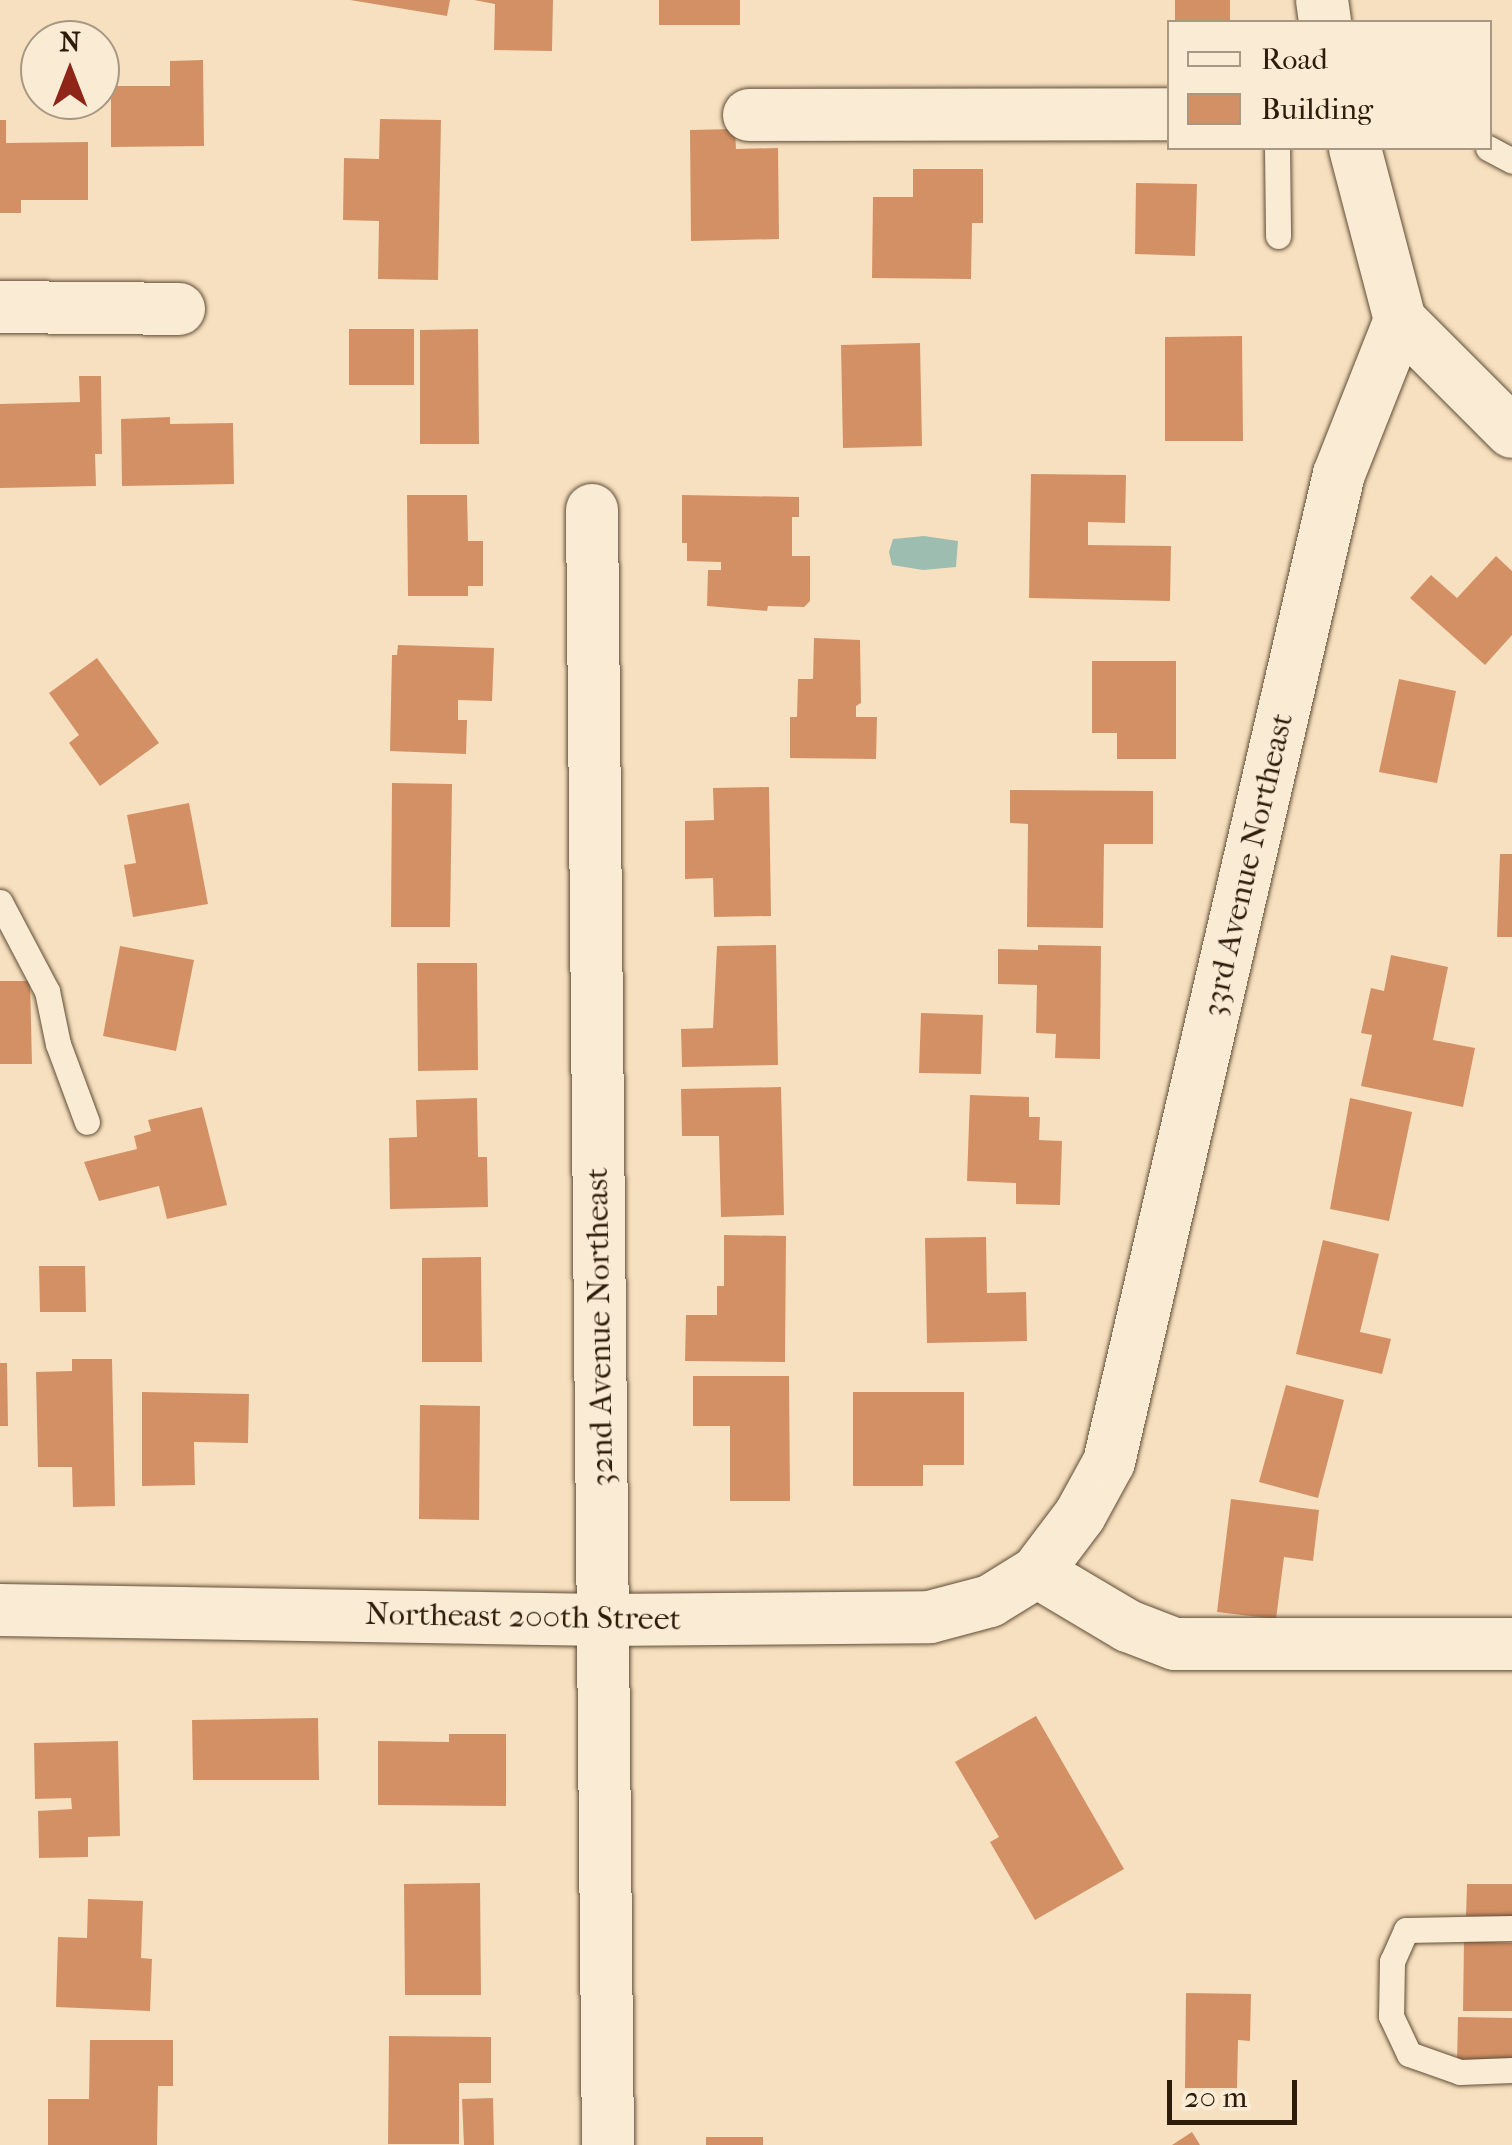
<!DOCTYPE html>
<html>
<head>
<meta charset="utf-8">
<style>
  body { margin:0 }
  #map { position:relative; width:1512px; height:2145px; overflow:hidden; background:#f7e0bf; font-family:"IM FELL French Canon",serif }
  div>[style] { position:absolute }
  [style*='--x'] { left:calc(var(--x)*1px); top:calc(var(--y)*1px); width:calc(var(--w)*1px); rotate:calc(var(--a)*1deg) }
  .water>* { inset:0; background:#9dbdb0 }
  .building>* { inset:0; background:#d49065 }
  .roads { filter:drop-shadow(0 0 2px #604d36) drop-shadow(0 0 2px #604d36) }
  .lane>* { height:25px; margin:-12.5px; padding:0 12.5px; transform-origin:12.5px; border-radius:12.5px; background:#faebd5 }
  .street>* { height:52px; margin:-26px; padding:0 26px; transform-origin:26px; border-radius:26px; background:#faebd5 }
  span { translate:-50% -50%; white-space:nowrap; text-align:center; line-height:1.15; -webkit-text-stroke:8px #faebd5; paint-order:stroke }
  .street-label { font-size:32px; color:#2d1c09 }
  .legend { position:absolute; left:1167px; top:20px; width:325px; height:130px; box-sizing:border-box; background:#faebd5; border:2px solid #a89883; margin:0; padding:12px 18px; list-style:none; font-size:30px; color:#2d1c09 }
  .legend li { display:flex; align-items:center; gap:20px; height:50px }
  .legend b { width:50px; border:2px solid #a89883 }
  .north { position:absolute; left:20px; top:20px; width:100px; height:100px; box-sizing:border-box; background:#faebd5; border:2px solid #a89883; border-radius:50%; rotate:0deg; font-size:28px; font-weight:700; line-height:40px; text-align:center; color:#2d1c09 }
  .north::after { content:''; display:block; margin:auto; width:35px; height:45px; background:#8f2418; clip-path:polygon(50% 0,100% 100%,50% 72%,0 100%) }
  .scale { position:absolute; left:1167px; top:2080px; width:130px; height:45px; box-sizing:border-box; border:5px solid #2d1c09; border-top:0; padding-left:12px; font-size:30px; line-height:35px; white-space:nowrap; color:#2d1c09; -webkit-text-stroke:8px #faebd5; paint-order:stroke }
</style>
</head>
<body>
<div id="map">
  <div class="water">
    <div style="clip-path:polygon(924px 536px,958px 541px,956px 567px,923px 570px,892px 565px,889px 552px,893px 539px)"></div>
  </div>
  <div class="building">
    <div style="clip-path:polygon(350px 0,450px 0,447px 16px)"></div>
    <div style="clip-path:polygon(474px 0,553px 0,552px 51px,494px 50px,495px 4px)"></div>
    <div style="clip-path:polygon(659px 0,740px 0,740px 25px,659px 25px)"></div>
    <div style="clip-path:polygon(1175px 0,1230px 0,1230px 22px,1175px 22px)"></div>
    <div style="clip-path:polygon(203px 60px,204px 146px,111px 147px,111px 86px,170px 86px,170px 61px)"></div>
    <div style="clip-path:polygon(380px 119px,441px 120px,438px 280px,378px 279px,379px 221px,343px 220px,344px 158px,379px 159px)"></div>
    <div style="clip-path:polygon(0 120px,6px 120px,6px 143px,88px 142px,88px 200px,21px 200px,21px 213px,0 213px)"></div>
    <div style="clip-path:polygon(735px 129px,736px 149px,778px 148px,779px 239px,691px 241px,690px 130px)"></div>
    <div style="clip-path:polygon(913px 169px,983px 169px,983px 223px,972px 223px,971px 279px,872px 278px,873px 197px,913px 197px)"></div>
    <div style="clip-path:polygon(1136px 183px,1197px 184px,1195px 256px,1135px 254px)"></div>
    <div style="clip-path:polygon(349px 329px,414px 329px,414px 385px,349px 385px)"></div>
    <div style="clip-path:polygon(478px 329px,479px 444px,420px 444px,420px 330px)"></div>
    <div style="clip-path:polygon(1242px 336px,1243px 441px,1165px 441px,1165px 337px)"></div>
    <div style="clip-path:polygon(920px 343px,922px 446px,843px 448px,841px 345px)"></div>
    <div style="clip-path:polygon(79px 376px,101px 376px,102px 454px,95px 454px,96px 486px,0 488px,0 404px,80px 402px)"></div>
    <div style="clip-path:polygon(170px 417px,170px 424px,233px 423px,234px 484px,122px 486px,121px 419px)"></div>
    <div style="clip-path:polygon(1031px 474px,1126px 475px,1125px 523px,1088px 522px,1088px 545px,1171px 546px,1170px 601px,1029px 598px)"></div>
    <div style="clip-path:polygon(407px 495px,467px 495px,468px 541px,483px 541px,483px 586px,468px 586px,468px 596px,408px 596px)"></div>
    <div style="clip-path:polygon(682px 495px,799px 497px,799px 517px,792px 517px,792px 556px,810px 556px,810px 601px,804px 607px,768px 606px,767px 611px,707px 606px,708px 570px,721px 570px,721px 562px,687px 561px,687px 543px,682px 543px)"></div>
    <div style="clip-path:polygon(1496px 556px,1512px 571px,1512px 635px,1485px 665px,1410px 598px,1431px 575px,1457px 598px)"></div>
    <div style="clip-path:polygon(814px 638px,860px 640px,861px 703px,856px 706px,856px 717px,877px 717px,876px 759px,790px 758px,790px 717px,797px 717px,798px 679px,813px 679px)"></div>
    <div style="clip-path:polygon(398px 645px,494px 648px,492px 701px,458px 700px,458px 720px,467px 720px,466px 754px,390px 751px,392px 655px,397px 655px)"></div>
    <div style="clip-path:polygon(97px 658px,159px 743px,100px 786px,69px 743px,79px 735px,49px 693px)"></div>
    <div style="clip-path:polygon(1092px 661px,1176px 661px,1176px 759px,1117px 759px,1117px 733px,1092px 733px)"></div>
    <div style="clip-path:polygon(1399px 679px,1456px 691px,1437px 783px,1379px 772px)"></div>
    <div style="clip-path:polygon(392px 783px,452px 784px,450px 927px,391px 927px)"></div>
    <div style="clip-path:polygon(769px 787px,771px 916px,714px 917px,713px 878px,685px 879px,685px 821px,714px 820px,713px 788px)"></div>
    <div style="clip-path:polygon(1010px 790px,1153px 791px,1153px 844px,1104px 844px,1103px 928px,1027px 927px,1028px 824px,1010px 823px)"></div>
    <div style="clip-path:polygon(189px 803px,208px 904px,133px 917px,124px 865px,136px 863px,127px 815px)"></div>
    <div style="clip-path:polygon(1500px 854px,1512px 854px,1512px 937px,1497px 937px)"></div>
    <div style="clip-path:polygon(776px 945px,778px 1065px,682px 1067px,681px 1029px,713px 1028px,717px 946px)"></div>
    <div style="clip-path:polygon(1038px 945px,1101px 946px,1100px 1059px,1055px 1058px,1056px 1034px,1036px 1033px,1037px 985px,998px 984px,998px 949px,1038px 950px)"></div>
    <div style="clip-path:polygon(120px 946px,194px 960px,176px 1051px,103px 1036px)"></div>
    <div style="clip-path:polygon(1391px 955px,1448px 967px,1433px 1040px,1475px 1048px,1463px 1107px,1361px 1086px,1372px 1035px,1361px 1033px,1371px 988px,1384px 991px)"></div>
    <div style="clip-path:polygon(417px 963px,477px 963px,478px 1070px,418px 1071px)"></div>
    <div style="clip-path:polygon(0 981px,30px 981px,32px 1064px,0 1064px)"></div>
    <div style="clip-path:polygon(921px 1013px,983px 1015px,981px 1074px,919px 1073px)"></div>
    <div style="clip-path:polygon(781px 1087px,784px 1215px,721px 1217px,719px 1136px,682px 1136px,681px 1089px)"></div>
    <div style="clip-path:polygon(970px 1095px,1029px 1097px,1029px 1117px,1040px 1117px,1039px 1140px,1062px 1141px,1060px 1205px,1016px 1204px,1016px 1183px,967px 1181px)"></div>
    <div style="clip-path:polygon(477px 1098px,478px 1157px,487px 1157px,488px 1207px,390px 1209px,389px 1138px,417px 1137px,416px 1100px)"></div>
    <div style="clip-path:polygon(1350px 1098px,1412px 1112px,1389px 1221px,1330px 1209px)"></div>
    <div style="clip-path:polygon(202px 1107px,227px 1205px,167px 1219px,159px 1186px,99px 1201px,84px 1162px,137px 1149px,134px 1136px,151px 1131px,148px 1120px)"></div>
    <div style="clip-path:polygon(724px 1235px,786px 1236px,785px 1362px,685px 1361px,686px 1315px,717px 1315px,717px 1286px,724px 1286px)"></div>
    <div style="clip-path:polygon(986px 1237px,987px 1293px,1026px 1292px,1027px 1341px,927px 1343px,925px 1238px)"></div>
    <div style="clip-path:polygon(1323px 1240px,1379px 1254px,1360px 1332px,1391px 1339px,1382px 1374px,1296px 1354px)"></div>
    <div style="clip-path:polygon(481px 1257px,482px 1362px,422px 1362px,422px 1258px)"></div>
    <div style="clip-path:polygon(39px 1266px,85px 1266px,86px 1312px,40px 1312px)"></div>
    <div style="clip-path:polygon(72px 1359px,112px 1359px,115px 1506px,73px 1507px,72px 1467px,38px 1467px,36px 1372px,72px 1371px)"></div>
    <div style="clip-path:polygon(0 1363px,7px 1363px,8px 1426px,0 1426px)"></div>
    <div style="clip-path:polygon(693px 1376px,789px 1376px,790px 1501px,730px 1501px,730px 1426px,693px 1426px)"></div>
    <div style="clip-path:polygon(1286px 1385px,1344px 1400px,1318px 1498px,1259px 1482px)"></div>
    <div style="clip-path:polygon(142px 1392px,249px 1394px,248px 1443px,194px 1442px,195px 1485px,142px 1486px)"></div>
    <div style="clip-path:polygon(853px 1392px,964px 1392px,964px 1465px,923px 1465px,923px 1486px,853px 1486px)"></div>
    <div style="clip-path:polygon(420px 1405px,480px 1406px,479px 1520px,419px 1519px)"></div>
    <div style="clip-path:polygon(1231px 1499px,1319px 1510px,1313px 1561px,1284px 1557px,1276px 1619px,1217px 1612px)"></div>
    <div style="clip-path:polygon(1036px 1716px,1124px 1869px,1035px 1920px,990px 1842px,999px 1837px,955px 1762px)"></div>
    <div style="clip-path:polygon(318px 1718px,319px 1780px,193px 1780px,192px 1720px)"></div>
    <div style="clip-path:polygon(449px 1734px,506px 1734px,506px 1806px,378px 1805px,378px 1741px,449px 1742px)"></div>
    <div style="clip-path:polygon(118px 1741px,120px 1836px,88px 1837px,88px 1857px,39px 1858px,38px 1811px,72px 1809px,71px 1798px,35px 1799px,34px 1743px)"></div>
    <div style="clip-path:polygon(480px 1883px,481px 1995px,405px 1995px,404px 1884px)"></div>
    <div style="clip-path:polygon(1467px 1884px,1512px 1884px,1512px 1917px,1466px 1916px)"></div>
    <div style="clip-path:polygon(88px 1899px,143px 1901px,141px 1958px,152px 1959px,150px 2011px,56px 2007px,58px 1937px,87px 1938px)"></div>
    <div style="clip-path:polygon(1464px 1941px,1512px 1943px,1512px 2011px,1463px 2011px)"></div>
    <div style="clip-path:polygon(1186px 1993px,1251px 1994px,1250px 2041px,1238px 2040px,1237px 2088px,1185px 2088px)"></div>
    <div style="clip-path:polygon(1458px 2017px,1512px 2018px,1512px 2065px,1457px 2064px)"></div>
    <div style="clip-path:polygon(389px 2036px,491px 2037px,491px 2083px,459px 2083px,459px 2144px,388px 2144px)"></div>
    <div style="clip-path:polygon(90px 2040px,173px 2040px,173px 2086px,158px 2086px,157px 2145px,48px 2145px,48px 2099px,89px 2099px)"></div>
    <div style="clip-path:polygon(493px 2098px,494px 2145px,464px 2145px,462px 2099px)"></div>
    <div style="clip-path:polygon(1192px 2132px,1200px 2145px,1172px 2145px)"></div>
    <div style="clip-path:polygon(706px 2137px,763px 2137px,763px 2145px,706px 2145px)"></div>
  </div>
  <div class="roads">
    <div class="lane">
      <div style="--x:1277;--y:148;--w:88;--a:89.3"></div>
      <div style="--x:1488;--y:148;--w:27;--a:28"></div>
      <div style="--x:0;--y:902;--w:101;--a:62.2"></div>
      <div style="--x:47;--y:991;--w:54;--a:78.3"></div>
      <div style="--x:58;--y:1044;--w:83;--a:69.6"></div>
      <div style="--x:1512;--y:1928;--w:106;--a:178.9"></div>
      <div style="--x:1406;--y:1930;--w:34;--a:114"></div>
      <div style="--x:1392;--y:1961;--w:55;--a:91"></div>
      <div style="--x:1391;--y:2016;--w:42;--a:64.7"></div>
      <div style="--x:1409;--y:2054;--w:54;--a:19.4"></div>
      <div style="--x:1460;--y:2072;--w:52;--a:-2.2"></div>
    </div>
    <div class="street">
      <div style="--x:1322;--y:0;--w:22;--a:82"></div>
      <div style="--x:749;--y:115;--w:421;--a:-0.1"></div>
      <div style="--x:0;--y:307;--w:179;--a:0.6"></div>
      <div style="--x:1400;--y:320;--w:158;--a:45"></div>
      <div style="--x:592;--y:510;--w:1635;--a:89.44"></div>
      <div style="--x:1037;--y:1572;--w:106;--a:30.7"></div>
      <div style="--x:1128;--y:1626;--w:50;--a:21"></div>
      <div style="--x:1175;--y:1644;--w:337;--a:0"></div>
      <div style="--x:0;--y:1610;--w:603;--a:0.95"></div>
      <div style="--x:603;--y:1620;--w:327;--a:-0.5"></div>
      <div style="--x:930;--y:1617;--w:62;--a:-14.9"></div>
      <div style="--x:990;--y:1601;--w:55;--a:-31.7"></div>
      <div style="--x:1037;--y:1572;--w:71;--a:-53"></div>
      <div style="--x:1080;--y:1515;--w:60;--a:-61.3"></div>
      <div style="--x:1109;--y:1462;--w:1014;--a:-76.9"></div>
      <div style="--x:1339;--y:474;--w:166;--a:-68.4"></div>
      <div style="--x:1400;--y:320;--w:178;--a:-104.7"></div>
    </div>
  </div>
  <div class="street-label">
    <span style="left:1248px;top:865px;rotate:-77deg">33rd Avenue Northeast</span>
    <span style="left:600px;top:1327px;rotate:-91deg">32nd Avenue Northeast</span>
    <span style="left:523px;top:1617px;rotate:1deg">Northeast 200th Street</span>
  </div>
  <ul class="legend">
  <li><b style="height:12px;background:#faebd5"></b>Road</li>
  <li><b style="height:28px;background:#d49065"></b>Building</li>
  </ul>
  <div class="north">N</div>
  <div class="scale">20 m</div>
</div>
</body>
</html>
